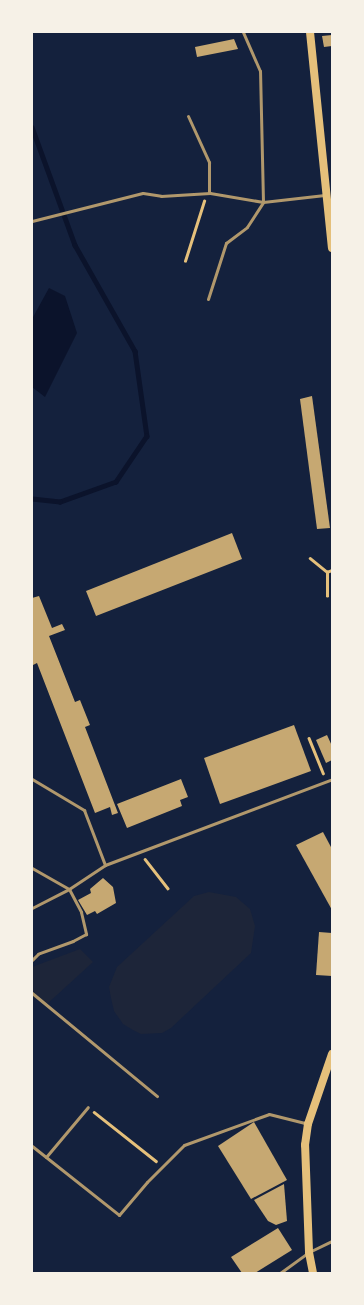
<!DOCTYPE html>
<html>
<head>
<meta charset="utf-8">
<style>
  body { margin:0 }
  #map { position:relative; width:364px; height:1305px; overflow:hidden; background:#14213d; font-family:Lato,sans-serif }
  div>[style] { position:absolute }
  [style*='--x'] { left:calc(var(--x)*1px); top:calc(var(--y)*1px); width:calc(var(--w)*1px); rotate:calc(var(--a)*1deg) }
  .green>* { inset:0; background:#1d2539 }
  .water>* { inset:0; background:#0b132b }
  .stream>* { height:4.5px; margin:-2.25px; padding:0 2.25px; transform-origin:2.25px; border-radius:2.25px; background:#0b132b }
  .building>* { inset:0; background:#c6a872 }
  .path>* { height:2.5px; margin:-1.25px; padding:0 1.25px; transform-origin:1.25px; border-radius:1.25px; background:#e5c07b }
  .service>* { height:3px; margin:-1.5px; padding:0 1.5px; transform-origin:1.5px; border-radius:1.5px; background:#b1986c }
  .secondary>* { height:8px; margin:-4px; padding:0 4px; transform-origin:4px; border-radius:4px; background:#e5c07b }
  span { translate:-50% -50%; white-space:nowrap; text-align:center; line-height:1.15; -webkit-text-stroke:3px #f6f1e7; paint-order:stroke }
  .frame { position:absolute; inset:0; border:33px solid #f6f1e7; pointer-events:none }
</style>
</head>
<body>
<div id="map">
  <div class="green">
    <div style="clip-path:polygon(209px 892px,236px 897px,250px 909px,255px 926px,251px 953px,171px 1028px,162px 1033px,141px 1034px,133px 1030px,123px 1024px,114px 1011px,111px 998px,109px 987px,117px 967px,194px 896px)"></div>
    <div style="clip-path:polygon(80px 949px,93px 962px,46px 1005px,32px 990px,32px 967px)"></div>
  </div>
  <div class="water">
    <div style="clip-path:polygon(49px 288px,65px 296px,77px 333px,45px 397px,32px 387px,32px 319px)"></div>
  </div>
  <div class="stream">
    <div style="--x:32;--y:127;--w:126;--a:70"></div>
    <div style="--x:75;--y:245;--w:122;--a:60.5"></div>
    <div style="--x:135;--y:351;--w:86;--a:82"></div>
    <div style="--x:147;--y:436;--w:55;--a:124"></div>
    <div style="--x:116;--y:482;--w:59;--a:160.3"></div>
    <div style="--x:60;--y:502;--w:28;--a:-174"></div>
  </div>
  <div class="building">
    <div style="clip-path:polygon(332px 35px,332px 46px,324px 47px,322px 36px)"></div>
    <div style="clip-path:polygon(234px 39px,238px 49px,197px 57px,195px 47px)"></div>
    <div style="clip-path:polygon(312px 396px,330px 528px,317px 529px,300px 399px)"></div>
    <div style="clip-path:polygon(232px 533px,242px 559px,96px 616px,86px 591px)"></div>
    <div style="clip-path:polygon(39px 596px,52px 628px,62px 624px,65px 630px,49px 636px,75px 702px,80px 700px,90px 725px,85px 727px,118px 813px,112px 815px,110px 807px,95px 813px,37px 663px,33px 665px,32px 662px,32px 598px)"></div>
    <div style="clip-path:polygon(294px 725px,311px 771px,220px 804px,204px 758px)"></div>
    <div style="clip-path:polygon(327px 735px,332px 746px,332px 760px,326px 763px,316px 740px)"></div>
    <div style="clip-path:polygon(181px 779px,188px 797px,180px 800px,182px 806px,127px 828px,117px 804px)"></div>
    <div style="clip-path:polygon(323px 832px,332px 849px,332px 910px,296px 845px)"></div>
    <div style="clip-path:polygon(103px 878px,113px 887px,116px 903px,97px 914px,95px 911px,87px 915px,78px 900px,91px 893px,90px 889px)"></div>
    <div style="clip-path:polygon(319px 932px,332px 933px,332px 976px,316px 975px)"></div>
    <div style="clip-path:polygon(254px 1122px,287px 1180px,251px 1199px,218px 1146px)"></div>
    <div style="clip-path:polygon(284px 1184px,287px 1221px,276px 1225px,268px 1221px,254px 1200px)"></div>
    <div style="clip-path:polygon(278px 1228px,292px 1250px,255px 1273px,242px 1273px,231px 1257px)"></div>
  </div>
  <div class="path">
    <div style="--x:185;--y:261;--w:63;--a:-72.4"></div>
    <div style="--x:310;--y:558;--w:22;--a:39"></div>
    <div style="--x:327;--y:596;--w:24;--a:-90"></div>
    <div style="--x:327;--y:572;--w:5;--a:-22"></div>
    <div style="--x:309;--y:738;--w:38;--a:68"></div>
    <div style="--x:145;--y:859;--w:37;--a:52"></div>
    <div style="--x:94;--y:1112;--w:79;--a:38.3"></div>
  </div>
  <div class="service">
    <div style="--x:188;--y:116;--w:51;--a:65.5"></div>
    <div style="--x:209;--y:162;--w:31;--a:90"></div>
    <div style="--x:32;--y:221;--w:114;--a:-14.2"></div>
    <div style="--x:143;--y:193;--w:18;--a:9"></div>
    <div style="--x:161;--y:196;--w:49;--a:-3.5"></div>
    <div style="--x:210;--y:193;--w:54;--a:9.6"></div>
    <div style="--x:263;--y:202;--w:62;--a:-6.4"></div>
    <div style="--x:208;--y:299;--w:59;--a:-72.2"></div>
    <div style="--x:226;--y:243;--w:26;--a:-37"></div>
    <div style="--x:247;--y:227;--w:30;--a:-57"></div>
    <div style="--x:263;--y:202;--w:131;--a:-91.3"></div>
    <div style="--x:260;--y:71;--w:43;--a:-113.6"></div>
    <div style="--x:32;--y:779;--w:61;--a:30.8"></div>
    <div style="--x:84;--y:810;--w:59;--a:69.1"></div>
    <div style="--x:32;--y:868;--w:43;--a:29.6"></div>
    <div style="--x:69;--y:889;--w:26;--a:62"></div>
    <div style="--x:81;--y:912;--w:23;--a:77"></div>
    <div style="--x:86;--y:934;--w:15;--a:152"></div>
    <div style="--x:73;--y:941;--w:37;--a:160"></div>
    <div style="--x:38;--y:954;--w:8;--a:135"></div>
    <div style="--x:32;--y:908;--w:42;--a:-27.2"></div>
    <div style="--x:69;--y:889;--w:43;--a:-33.7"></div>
    <div style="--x:105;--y:865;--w:243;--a:-20.7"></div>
    <div style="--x:32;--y:993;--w:162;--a:39.5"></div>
    <div style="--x:32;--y:1146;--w:111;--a:38.4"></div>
    <div style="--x:119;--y:1215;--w:43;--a:-49.7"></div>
    <div style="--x:147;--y:1182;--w:52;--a:-45"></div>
    <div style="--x:184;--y:1145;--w:90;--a:-20"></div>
    <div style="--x:269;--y:1114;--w:38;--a:14"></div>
    <div style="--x:46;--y:1157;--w:65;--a:-50"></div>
    <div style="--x:280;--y:1273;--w:36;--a:-36"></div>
    <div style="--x:309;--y:1252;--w:25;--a:-26"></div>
  </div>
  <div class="secondary">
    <div style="--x:310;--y:32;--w:217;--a:84.2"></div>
    <div style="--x:313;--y:1273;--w:21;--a:-101"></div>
    <div style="--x:309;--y:1252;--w:107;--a:-92.1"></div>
    <div style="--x:305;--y:1145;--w:21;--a:-82"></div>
    <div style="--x:308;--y:1124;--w:74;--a:-71.1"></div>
  </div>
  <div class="frame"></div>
</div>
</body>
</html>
